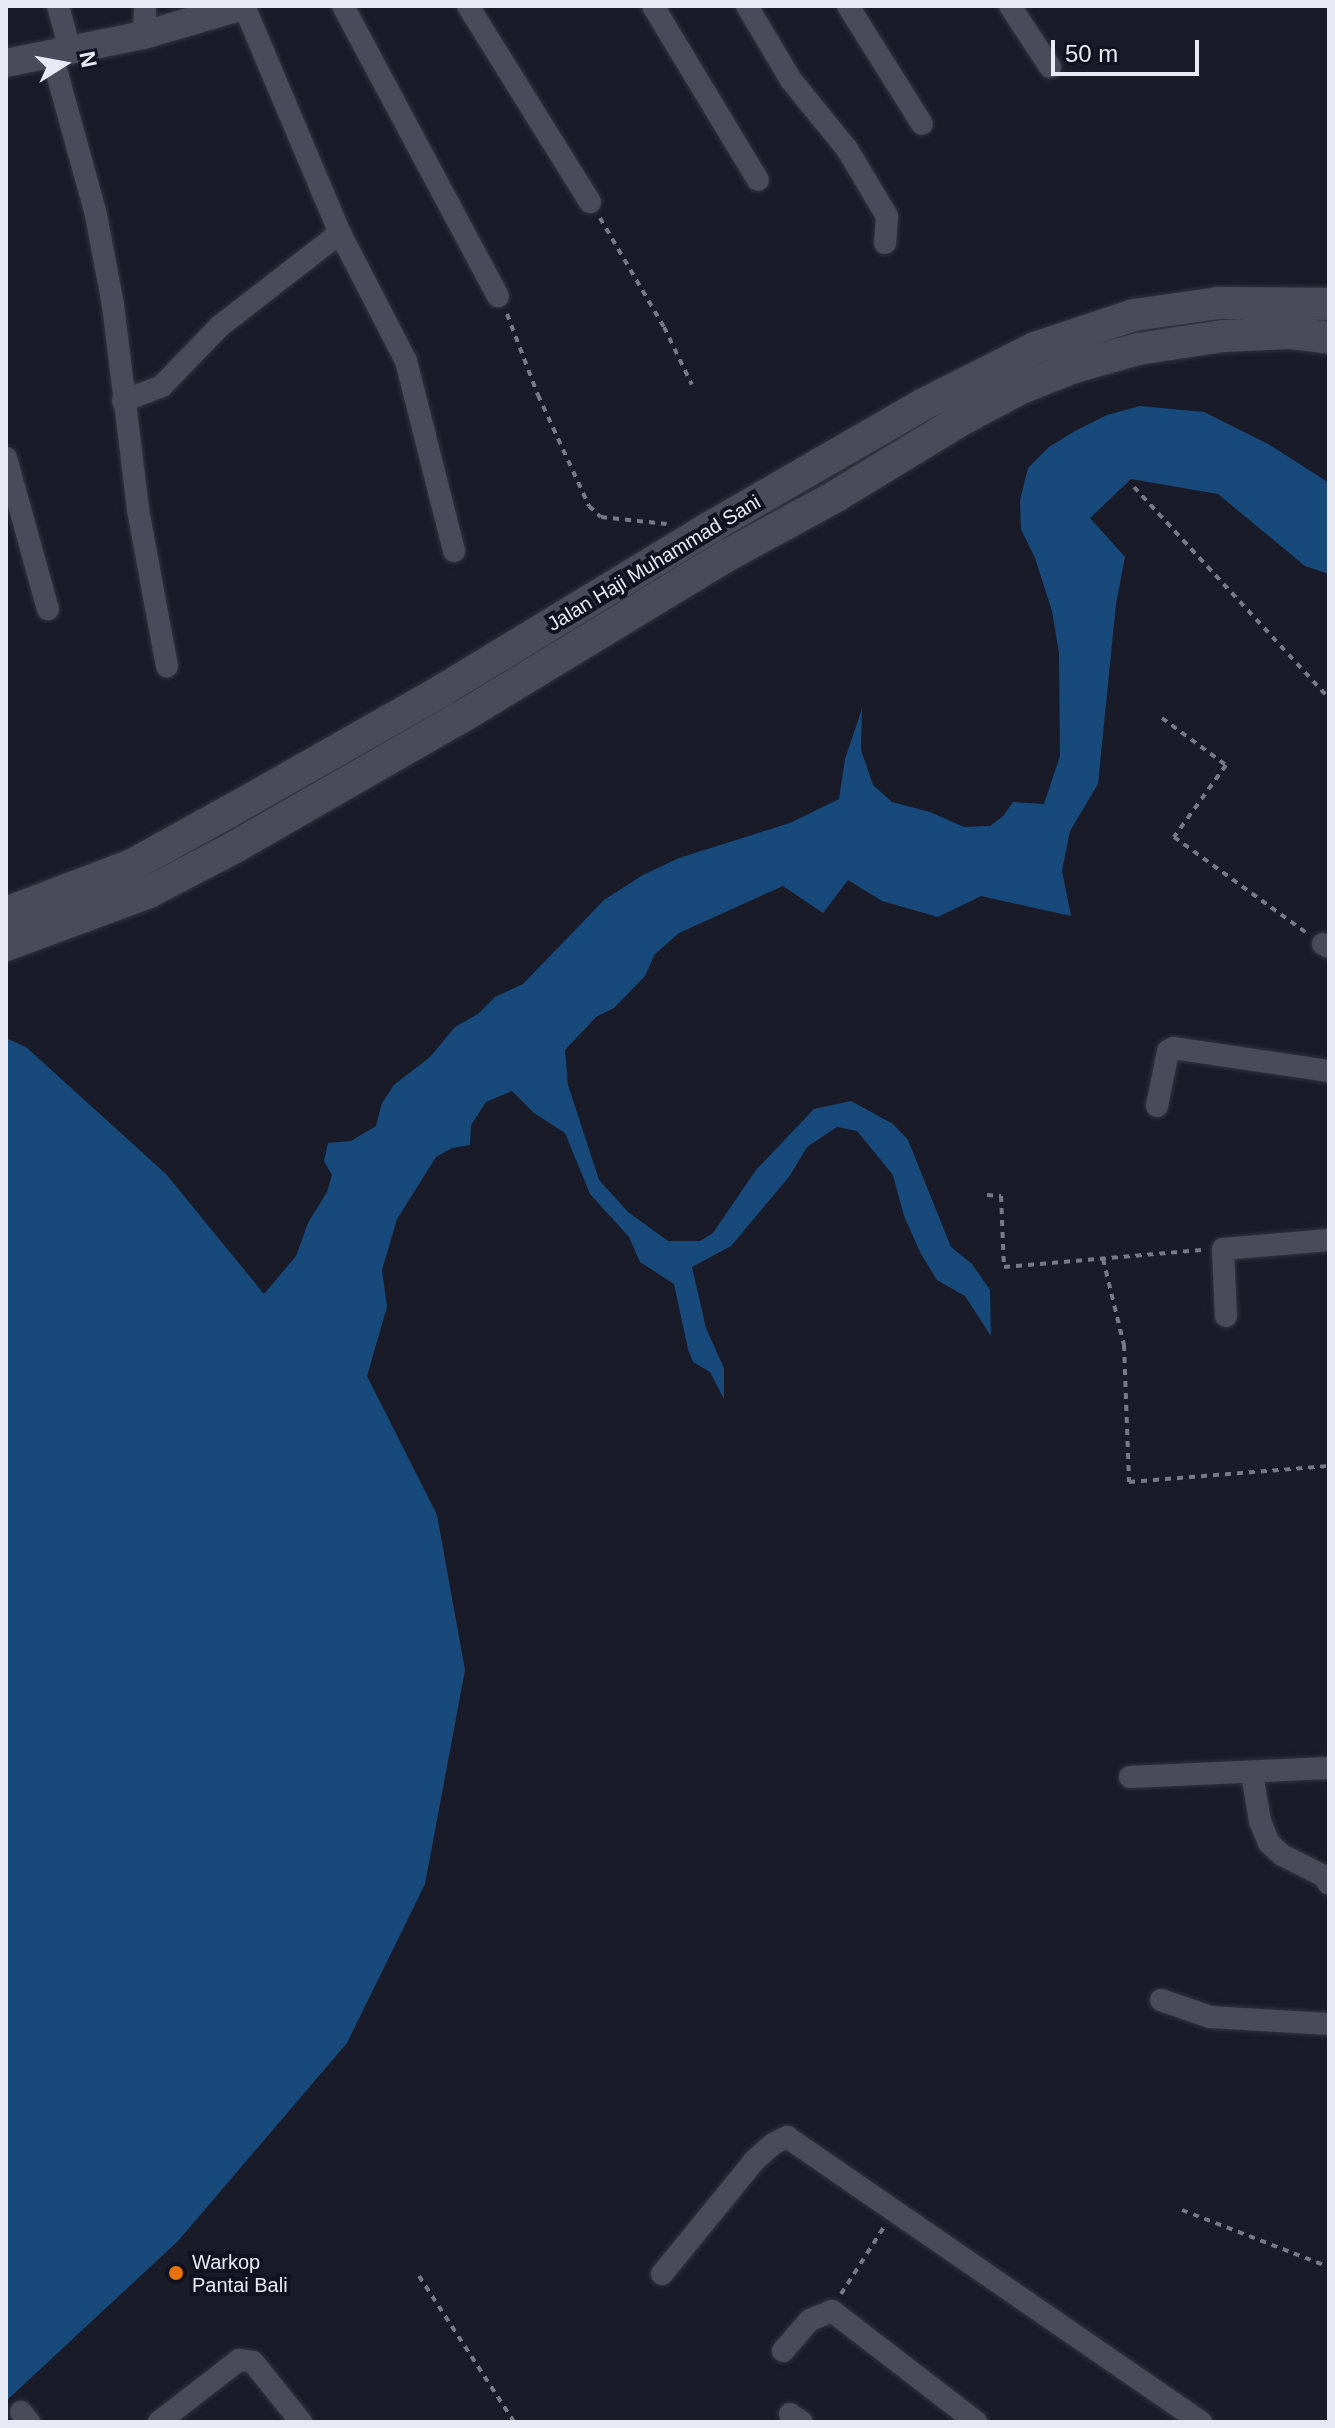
<!DOCTYPE html>
<html>
<head>
<meta charset="utf-8">
<style>
  body { margin:0 }
  #map { position:relative; width:1335px; height:2428px; overflow:hidden; background:#1a1b29; font-family:Arial,sans-serif }
  div>[style] { position:absolute }
  [style*='--x'] { left:calc(var(--x)*1px); top:calc(var(--y)*1px); width:calc(var(--w)*1px); rotate:calc(var(--a)*1deg) }
  .water>* { inset:0; background:#174a7a }
  .path>* { height:4px; margin-top:-2px; transform-origin:0; background:repeating-linear-gradient(90deg,#787985 0 6px,transparent 0 12px) }
  .roads { filter:drop-shadow(0 0 2px #32343e) drop-shadow(0 0 2px #32343e) }
  .minor>* { height:22px; margin:-11px; padding:0 11px; transform-origin:11px; border-radius:11px; background:#494b5b }
  .tertiary>* { height:28px; margin:-14px; padding:0 14px; transform-origin:14px; border-radius:14px; background:#494b5b }
  .secondary>* { height:32px; margin:-16px; padding:0 16px; transform-origin:16px; border-radius:16px; background:#494b5b }
  .dots>* { width:22px; height:22px; translate:-50% -50%; box-sizing:border-box; border:4px solid #11121f; border-radius:50% }
  span { translate:-50% -50%; white-space:nowrap; text-align:center; line-height:1.15; -webkit-text-stroke:8px #11121f; paint-order:stroke }
  .street-label { font-size:20px; color:#e8eaf3 }
  .poi-label { font-size:20px; color:#e8eaf3 }
  .left { translate:0 -50%; text-align:left }
  .frame { position:absolute; inset:0; border:8px solid #e8eaf3; pointer-events:none }
  .north { position:absolute; left:24px; top:24px; width:80px; height:80px; -webkit-text-stroke:6px #11121f; paint-order:stroke; rotate:79deg; font-size:22px; font-weight:700; line-height:32px; text-align:center; color:#e8eaf3 }
  .north::after { content:''; display:block; margin:auto; width:28px; height:36px; background:#e8eaf3; clip-path:polygon(50% 0,100% 100%,50% 72%,0 100%) }
  .scale { position:absolute; left:1051px; top:40px; width:148px; height:36px; box-sizing:border-box; border:4px solid #e8eaf3; border-top:0; padding-left:10px; font-size:24px; line-height:28px; white-space:nowrap; color:#e8eaf3; -webkit-text-stroke:6px #11121f; paint-order:stroke }
</style>
</head>
<body>
<div id="map">
  <div class="water">
    <div style="clip-path:polygon(1140px 406px,1204px 412px,1270px 445px,1329px 483px,1329px 574px,1305px 566px,1218px 494px,1131px 479px,1090px 518px,1125px 557px,1116px 604px,1098px 784px,1070px 831px,1062px 871px,1071px 916px,981px 896px,938px 917px,882px 901px,848px 880px,823px 913px,783px 886px,679px 933px,655px 954px,645px 976px,614px 1008px,596px 1017px,565px 1050px,568px 1085px,599px 1180px,628px 1212px,668px 1241px,700px 1241px,713px 1233px,756px 1170px,814px 1109px,851px 1101px,893px 1124px,908px 1140px,951px 1247px,972px 1264px,990px 1290px,991px 1336px,965px 1296px,937px 1280px,921px 1254px,904px 1216px,893px 1175px,857px 1131px,837px 1127px,807px 1147px,789px 1177px,731px 1246px,692px 1267px,706px 1328px,724px 1368px,724px 1399px,710px 1372px,693px 1362px,688px 1349px,674px 1284px,640px 1262px,629px 1237px,590px 1194px,565px 1133px,534px 1113px,512px 1091px,486px 1102px,471px 1125px,470px 1145px,452px 1148px,436px 1157px,397px 1219px,382px 1270px,387px 1307px,367px 1376px,437px 1515px,465px 1670px,425px 1884px,347px 2043px,178px 2241px,6px 2401px,6px 1038px,26px 1047px,166px 1174px,264px 1294px,296px 1256px,308px 1223px,327px 1192px,332px 1175px,324px 1161px,328px 1143px,351px 1141px,376px 1126px,382px 1103px,394px 1085px,430px 1057px,455px 1027px,478px 1014px,495px 997px,523px 984px,604px 900px,643px 875px,679px 858px,790px 823px,839px 799px,845px 759px,862px 709px,861px 750px,873px 785px,892px 802px,930px 812px,964px 827px,990px 826px,1003px 816px,1013px 802px,1044px 804px,1060px 756px,1059px 653px,1052px 611px,1035px 558px,1021px 529px,1020px 500px,1028px 468px,1049px 447px,1075px 431px,1107px 415px)"></div>
  </div>
  <div class="path">
    <div style="--x:600;--y:218;--w:126;--a:59.6"></div>
    <div style="--x:664;--y:327;--w:64;--a:64.2"></div>
    <div style="--x:507;--y:314;--w:87;--a:69.1"></div>
    <div style="--x:538;--y:395;--w:122;--a:65.3"></div>
    <div style="--x:589;--y:506;--w:16;--a:43"></div>
    <div style="--x:601;--y:517;--w:66;--a:6.1"></div>
    <div style="--x:1134;--y:487;--w:287;--a:47.3"></div>
    <div style="--x:1162;--y:718;--w:79;--a:36.3"></div>
    <div style="--x:1226;--y:765;--w:89;--a:125.8"></div>
    <div style="--x:1174;--y:837;--w:165;--a:35.9"></div>
    <div style="--x:987;--y:1195;--w:14;--a:4"></div>
    <div style="--x:1001;--y:1196;--w:71;--a:87.6"></div>
    <div style="--x:1004;--y:1267;--w:201;--a:-4.9"></div>
    <div style="--x:1103;--y:1259;--w:89;--a:76.3"></div>
    <div style="--x:1124;--y:1345;--w:137;--a:87.9"></div>
    <div style="--x:1129;--y:1482;--w:201;--a:-4.6"></div>
    <div style="--x:1182;--y:2210;--w:158;--a:21.2"></div>
    <div style="--x:419;--y:2276;--w:174;--a:56.9"></div>
    <div style="--x:841;--y:2294;--w:80;--a:-57.3"></div>
  </div>
  <div class="roads">
    <div class="minor">
      <div style="--x:58;--y:6;--w:46;--a:74.7"></div>
      <div style="--x:244;--y:6;--w:246;--a:67.1"></div>
      <div style="--x:340;--y:233;--w:144;--a:62.7"></div>
      <div style="--x:406;--y:361;--w:196;--a:75.8"></div>
      <div style="--x:343;--y:6;--w:329;--a:61.9"></div>
      <div style="--x:468;--y:6;--w:231;--a:58.1"></div>
      <div style="--x:653;--y:6;--w:203;--a:58.9"></div>
      <div style="--x:747;--y:6;--w:86;--a:59.3"></div>
      <div style="--x:791;--y:80;--w:89;--a:50.9"></div>
      <div style="--x:847;--y:149;--w:78;--a:59.2"></div>
      <div style="--x:887;--y:216;--w:27;--a:94"></div>
      <div style="--x:848;--y:6;--w:139;--a:57.9"></div>
      <div style="--x:1010;--y:6;--w:73;--a:56.7"></div>
      <div style="--x:144;--y:35;--w:29;--a:-88"></div>
      <div style="--x:52;--y:55;--w:166;--a:74.6"></div>
      <div style="--x:96;--y:215;--w:92;--a:79.3"></div>
      <div style="--x:113;--y:305;--w:207;--a:83"></div>
      <div style="--x:138;--y:510;--w:159;--a:79.5"></div>
      <div style="--x:123;--y:401;--w:42;--a:-21"></div>
      <div style="--x:162;--y:386;--w:83;--a:-46"></div>
      <div style="--x:220;--y:326;--w:152;--a:-37.8"></div>
      <div style="--x:6;--y:458;--w:157;--a:74.5"></div>
      <div style="--x:1323;--y:944;--w:7;--a:27"></div>
      <div style="--x:1157;--y:1106;--w:56;--a:-78.7"></div>
      <div style="--x:1168;--y:1051;--w:6;--a:-31"></div>
      <div style="--x:1173;--y:1048;--w:158;--a:8.4"></div>
      <div style="--x:1226;--y:1316;--w:67;--a:-92.6"></div>
      <div style="--x:1223;--y:1249;--w:106;--a:-4.9"></div>
      <div style="--x:1252;--y:1774;--w:48;--a:80.3"></div>
      <div style="--x:1260;--y:1821;--w:24;--a:68"></div>
      <div style="--x:1269;--y:1843;--w:18;--a:43"></div>
      <div style="--x:1282;--y:1855;--w:47;--a:26.6"></div>
      <div style="--x:1324;--y:1876;--w:9;--a:58"></div>
      <div style="--x:1130;--y:1777;--w:199;--a:-2.6"></div>
      <div style="--x:1161;--y:2000;--w:52;--a:19.1"></div>
      <div style="--x:1210;--y:2017;--w:119;--a:3.4"></div>
      <div style="--x:662;--y:2274;--w:146;--a:-50.8"></div>
      <div style="--x:754;--y:2161;--w:25;--a:-42"></div>
      <div style="--x:773;--y:2144;--w:16;--a:-27"></div>
      <div style="--x:787;--y:2137;--w:503;--a:34.54"></div>
      <div style="--x:783;--y:2351;--w:41;--a:-48.9"></div>
      <div style="--x:810;--y:2320;--w:24;--a:-22"></div>
      <div style="--x:832;--y:2311;--w:182;--a:37.6"></div>
      <div style="--x:21;--y:2412;--w:13;--a:51"></div>
      <div style="--x:790;--y:2414;--w:14;--a:34"></div>
      <div style="--x:159;--y:2422;--w:101;--a:-37.8"></div>
      <div style="--x:239;--y:2360;--w:14;--a:8"></div>
      <div style="--x:253;--y:2362;--w:77;--a:51.3"></div>
    </div>
    <div class="tertiary">
      <div style="--x:6;--y:63;--w:141;--a:-11.5"></div>
      <div style="--x:144;--y:35;--w:103;--a:-16.3"></div>
    </div>
    <div class="secondary">
      <div style="--x:6;--y:913;--w:135;--a:-20.9"></div>
      <div style="--x:132;--y:865;--w:112;--a:-28.9"></div>
      <div style="--x:230;--y:811;--w:243;--a:-29.6"></div>
      <div style="--x:441;--y:691;--w:314;--a:-31.3"></div>
      <div style="--x:709;--y:528;--w:246;--a:-30"></div>
      <div style="--x:922;--y:405;--w:127;--a:-26.8"></div>
      <div style="--x:1035;--y:348;--w:104;--a:-18.4"></div>
      <div style="--x:1134;--y:315;--w:85;--a:-8.1"></div>
      <div style="--x:1218;--y:303;--w:111;--a:0.5"></div>
      <div style="--x:6;--y:945;--w:153;--a:-20.3"></div>
      <div style="--x:149;--y:892;--w:97;--a:-27.6"></div>
      <div style="--x:235;--y:847;--w:257;--a:-29.9"></div>
      <div style="--x:458;--y:719;--w:316;--a:-31.3"></div>
      <div style="--x:728;--y:555;--w:123;--a:-28.6"></div>
      <div style="--x:836;--y:496;--w:146;--a:-31.3"></div>
      <div style="--x:961;--y:420;--w:66;--a:-28.1"></div>
      <div style="--x:1019;--y:389;--w:59;--a:-21.8"></div>
      <div style="--x:1074;--y:367;--w:66;--a:-15.7"></div>
      <div style="--x:1138;--y:349;--w:86;--a:-8.7"></div>
      <div style="--x:1223;--y:336;--w:68;--a:-2.5"></div>
      <div style="--x:1291;--y:333;--w:38;--a:7"></div>
    </div>
  </div>
  <div class="dots">
    <div style="left:176px;top:2273px;background:#e8710a"></div>
  </div>
  <div class="street-label">
    <span style="left:654px;top:563px;rotate:-31deg">Jalan Haji Muhammad Sani</span>
  </div>
  <div class="poi-label">
    <span class="left" style="left:192px;top:2274px">Warkop<br>Pantai Bali</span>
  </div>
  <div class="frame"></div>
  <div class="north">N</div>
  <div class="scale">50 m</div>
</div>
</body>
</html>
